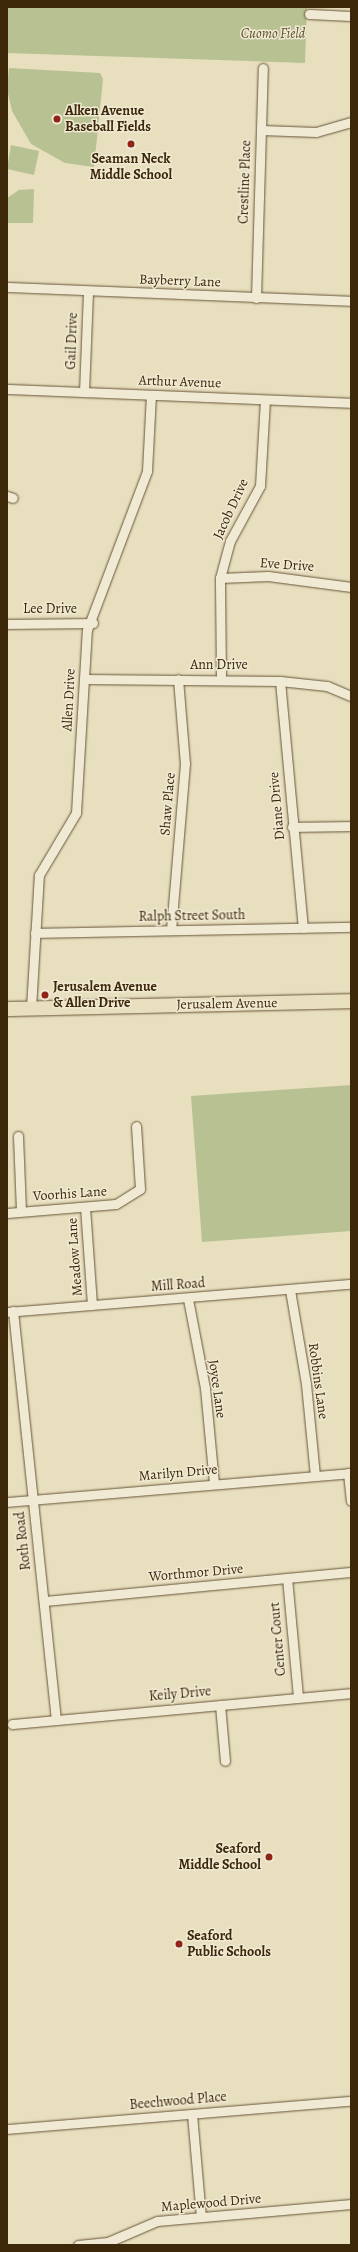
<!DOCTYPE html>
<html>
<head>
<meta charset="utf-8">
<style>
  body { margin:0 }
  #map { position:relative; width:358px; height:2252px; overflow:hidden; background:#e8dfbf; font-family:Alegreya,serif }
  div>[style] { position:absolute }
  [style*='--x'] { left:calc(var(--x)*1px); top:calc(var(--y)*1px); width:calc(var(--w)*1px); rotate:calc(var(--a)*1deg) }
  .green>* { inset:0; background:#b8c191 }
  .roads { filter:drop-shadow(0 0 1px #675536) drop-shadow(0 0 1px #675536) }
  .minor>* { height:9px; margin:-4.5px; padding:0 4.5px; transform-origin:4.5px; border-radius:4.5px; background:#f0ead5 }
  .primary>* { height:14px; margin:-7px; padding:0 7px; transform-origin:7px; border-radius:7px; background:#e8dfbf }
  .dots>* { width:11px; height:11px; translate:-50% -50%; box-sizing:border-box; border:2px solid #f0ead5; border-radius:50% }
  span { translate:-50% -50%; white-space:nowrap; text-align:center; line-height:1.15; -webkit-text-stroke:3px #f0ead5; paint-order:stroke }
  .park-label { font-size:14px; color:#5b4e2a; font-style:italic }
  .poi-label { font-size:14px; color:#3c2708; font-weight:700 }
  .left { translate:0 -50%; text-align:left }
  .right { translate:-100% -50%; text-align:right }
  .street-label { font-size:14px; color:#3c2708 }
  .frame { position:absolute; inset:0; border:8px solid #3c2708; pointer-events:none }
</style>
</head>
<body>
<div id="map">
  <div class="green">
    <div style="clip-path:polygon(7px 7px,307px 7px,305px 63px,7px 53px)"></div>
    <div style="clip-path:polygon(9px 68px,100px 73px,103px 79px,94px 167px,65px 163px,31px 144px,12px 111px,7px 89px)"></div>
    <div style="clip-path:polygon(11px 145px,39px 151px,34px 175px,7px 169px)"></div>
    <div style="clip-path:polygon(34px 189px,33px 223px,7px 223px,7px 198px,19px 190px)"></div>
    <div style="clip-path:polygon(351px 1085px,351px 1231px,202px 1242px,191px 1096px)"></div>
  </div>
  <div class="roads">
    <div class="minor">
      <div style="--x:309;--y:14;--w:42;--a:2.7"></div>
      <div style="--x:261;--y:130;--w:55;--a:2.1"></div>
      <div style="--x:316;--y:132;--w:36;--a:-16"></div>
      <div style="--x:7;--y:287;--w:344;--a:2.3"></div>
      <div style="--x:256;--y:298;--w:230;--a:-88.3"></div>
      <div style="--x:7;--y:389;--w:344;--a:2.3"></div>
      <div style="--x:84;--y:392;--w:101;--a:-87.7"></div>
      <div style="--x:7;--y:496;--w:6;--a:18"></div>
      <div style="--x:220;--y:578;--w:48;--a:-2.4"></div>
      <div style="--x:268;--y:576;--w:84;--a:7.5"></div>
      <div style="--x:7;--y:624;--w:86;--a:-0.7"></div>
      <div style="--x:221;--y:678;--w:100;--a:-90.6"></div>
      <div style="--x:220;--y:578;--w:38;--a:-75"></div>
      <div style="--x:230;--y:541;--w:63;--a:-61.4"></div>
      <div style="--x:260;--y:486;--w:86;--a:-86.7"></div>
      <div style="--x:85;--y:679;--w:195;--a:0.6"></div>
      <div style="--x:280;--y:681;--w:47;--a:6.1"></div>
      <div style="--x:327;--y:686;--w:26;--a:23"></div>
      <div style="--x:280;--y:681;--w:248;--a:84.7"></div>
      <div style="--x:292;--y:827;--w:59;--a:-1"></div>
      <div style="--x:171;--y:930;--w:167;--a:-85.2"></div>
      <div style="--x:185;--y:764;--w:85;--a:-94.7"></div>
      <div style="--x:35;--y:933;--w:316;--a:-1.1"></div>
      <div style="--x:31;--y:1008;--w:133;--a:-86.6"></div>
      <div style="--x:39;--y:875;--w:72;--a:-59.2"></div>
      <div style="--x:76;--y:813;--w:183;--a:-86.6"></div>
      <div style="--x:87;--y:630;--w:170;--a:-69.3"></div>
      <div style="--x:147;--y:471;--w:76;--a:-87"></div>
      <div style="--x:18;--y:1136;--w:75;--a:87.7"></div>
      <div style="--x:85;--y:1207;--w:98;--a:85.9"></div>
      <div style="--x:7;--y:1213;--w:109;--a:-4.7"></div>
      <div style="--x:116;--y:1204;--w:28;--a:-32"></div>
      <div style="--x:140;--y:1189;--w:63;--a:-93.6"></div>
      <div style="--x:290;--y:1290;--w:95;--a:80.3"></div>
      <div style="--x:306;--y:1384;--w:92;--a:84.4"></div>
      <div style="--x:188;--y:1299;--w:91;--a:79.2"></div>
      <div style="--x:205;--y:1388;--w:96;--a:84.6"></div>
      <div style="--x:13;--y:1311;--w:411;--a:84"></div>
      <div style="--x:7;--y:1312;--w:345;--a:-4.7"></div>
      <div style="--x:348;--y:1473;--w:28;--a:84"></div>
      <div style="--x:7;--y:1502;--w:345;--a:-4.8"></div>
      <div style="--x:287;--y:1578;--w:120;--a:84.7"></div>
      <div style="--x:44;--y:1601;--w:308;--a:-5.4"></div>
      <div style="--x:220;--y:1705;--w:56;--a:84.9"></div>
      <div style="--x:12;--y:1724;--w:340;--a:-5.2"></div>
      <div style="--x:192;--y:2114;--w:103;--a:85"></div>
      <div style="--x:7;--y:2129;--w:345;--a:-4.7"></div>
      <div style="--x:78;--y:2245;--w:30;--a:-6"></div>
      <div style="--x:108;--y:2242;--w:53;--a:-23.2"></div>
      <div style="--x:157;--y:2221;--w:195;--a:-5"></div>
    </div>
    <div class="primary">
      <div style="--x:7;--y:1009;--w:344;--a:-1.3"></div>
    </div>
  </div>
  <div class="dots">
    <div style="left:57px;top:119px;background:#8f2418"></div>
    <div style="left:131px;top:144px;background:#8f2418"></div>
    <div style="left:45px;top:995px;background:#8f2418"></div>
    <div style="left:269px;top:1857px;background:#8f2418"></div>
    <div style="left:179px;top:1944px;background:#8f2418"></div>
  </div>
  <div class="park-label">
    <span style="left:273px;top:34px">Cuomo Field</span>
  </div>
  <div class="poi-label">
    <span class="left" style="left:65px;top:119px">Alken Avenue<br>Baseball Fields</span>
    <span style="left:131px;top:167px">Seaman Neck<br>Middle School</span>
    <span class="left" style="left:53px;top:995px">Jerusalem Avenue<br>&amp; Allen Drive</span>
    <span class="right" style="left:261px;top:1857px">Seaford<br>Middle School</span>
    <span class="left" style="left:187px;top:1944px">Seaford<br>Public Schools</span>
  </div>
  <div class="street-label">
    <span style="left:245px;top:182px;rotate:-88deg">Crestline Place</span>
    <span style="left:180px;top:281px;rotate:2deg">Bayberry Lane</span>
    <span style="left:72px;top:341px;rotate:-88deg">Gail Drive</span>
    <span style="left:180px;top:382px;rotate:2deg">Arthur Avenue</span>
    <span style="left:231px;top:509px;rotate:-65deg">Jacob Drive</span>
    <span style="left:287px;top:565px;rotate:4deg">Eve Drive</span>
    <span style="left:50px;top:609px">Lee Drive</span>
    <span style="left:219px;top:665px">Ann Drive</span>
    <span style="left:69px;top:700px;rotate:-87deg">Allen Drive</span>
    <span style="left:168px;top:804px;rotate:-85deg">Shaw Place</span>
    <span style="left:277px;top:806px;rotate:-95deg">Diane Drive</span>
    <span style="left:192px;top:916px;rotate:-1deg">Ralph Street South</span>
    <span style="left:227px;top:1004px;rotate:-1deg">Jerusalem Avenue</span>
    <span style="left:70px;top:1194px;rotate:-4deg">Voorhis Lane</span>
    <span style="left:75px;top:1257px;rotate:-94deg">Meadow Lane</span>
    <span style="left:178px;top:1285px;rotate:-4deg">Mill Road</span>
    <span style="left:318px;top:1381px;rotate:82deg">Robbins Lane</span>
    <span style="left:217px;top:1389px;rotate:82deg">Joyce Lane</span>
    <span style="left:178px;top:1473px;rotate:-5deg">Marilyn Drive</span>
    <span style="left:23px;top:1541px;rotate:-96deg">Roth Road</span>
    <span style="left:196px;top:1573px;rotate:-5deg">Worthmor Drive</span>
    <span style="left:278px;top:1639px;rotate:-95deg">Center Court</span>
    <span style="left:180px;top:1694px;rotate:-5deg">Keily Drive</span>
    <span style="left:178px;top:2101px;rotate:-5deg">Beechwood Place</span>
    <span style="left:211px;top:2203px;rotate:-5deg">Maplewood Drive</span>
  </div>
  <div class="frame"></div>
</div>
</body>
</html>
